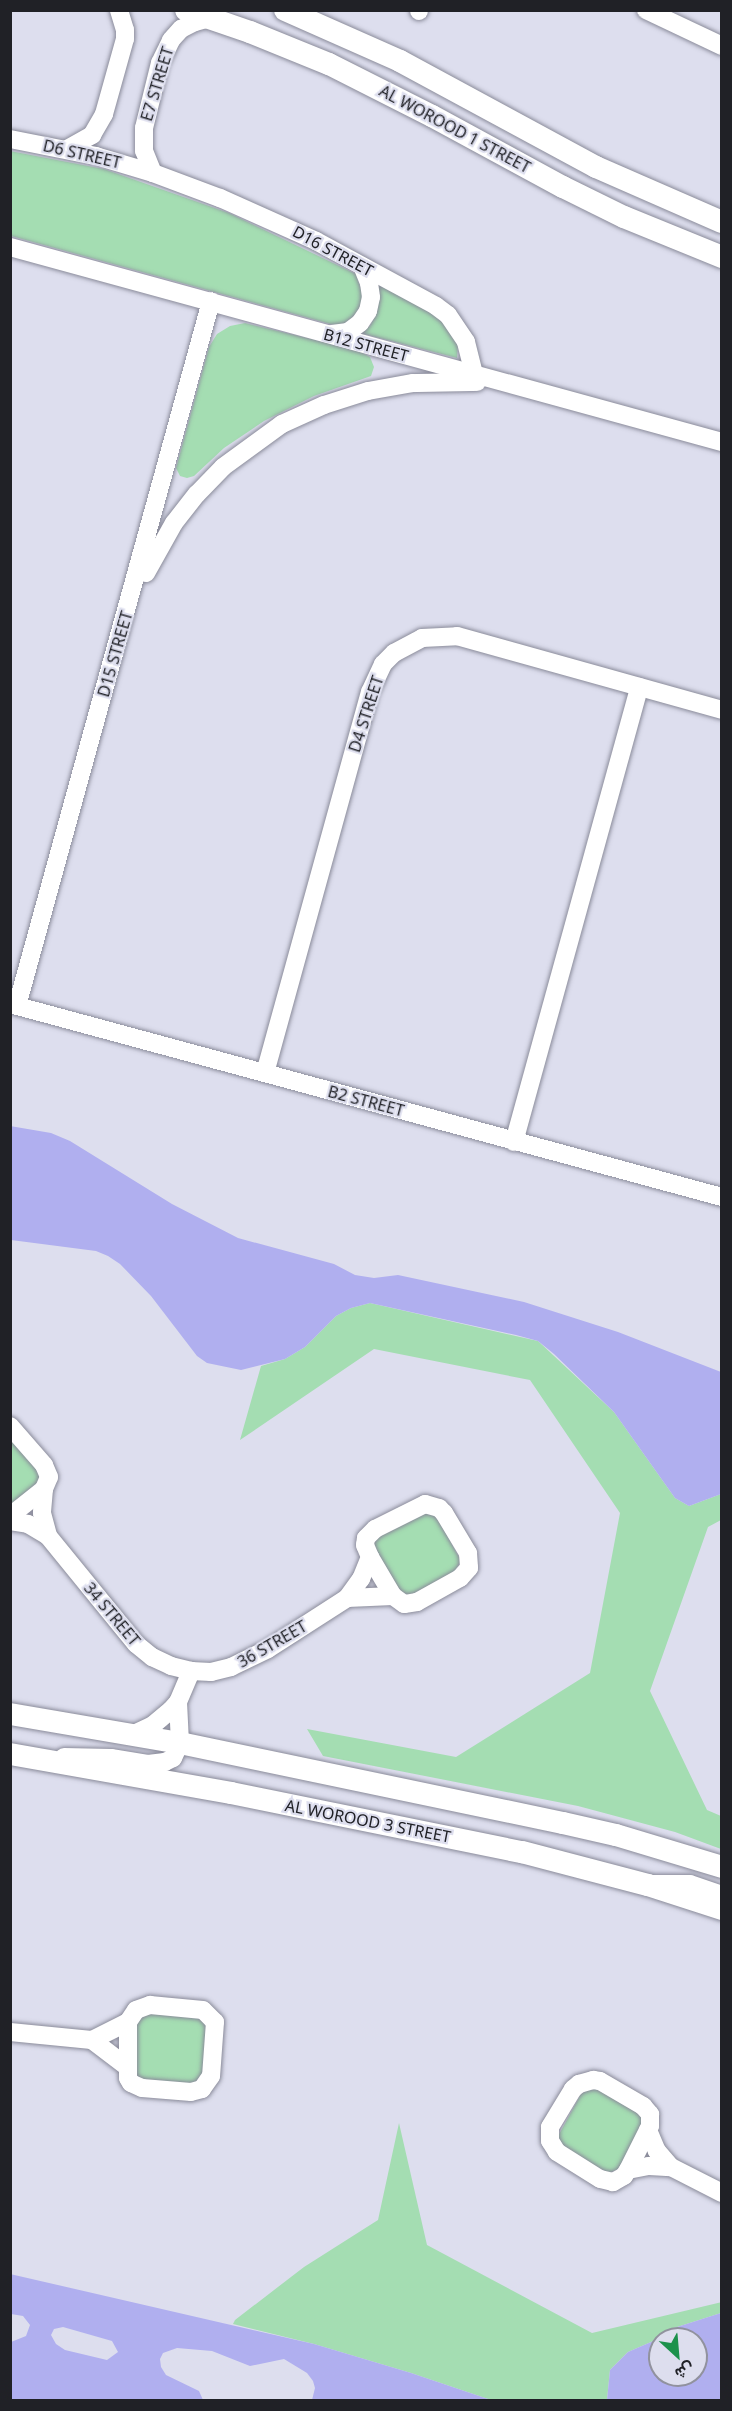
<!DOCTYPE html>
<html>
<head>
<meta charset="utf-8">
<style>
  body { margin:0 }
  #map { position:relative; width:732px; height:2411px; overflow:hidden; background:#dddeee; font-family:"Noto Sans",Vazirmatn,sans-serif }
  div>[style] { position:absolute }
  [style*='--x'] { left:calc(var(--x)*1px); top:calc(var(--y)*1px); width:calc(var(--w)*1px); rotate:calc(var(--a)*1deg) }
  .green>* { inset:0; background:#a4ddb2 }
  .water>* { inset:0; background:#b0afef }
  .roads { filter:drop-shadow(0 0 2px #8a8b9a) drop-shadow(0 0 2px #8a8b9a) }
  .minor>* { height:18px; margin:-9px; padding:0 9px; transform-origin:9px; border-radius:9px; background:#fff }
  .tertiary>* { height:22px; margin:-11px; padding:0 11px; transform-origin:11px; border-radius:11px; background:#fff }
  span { translate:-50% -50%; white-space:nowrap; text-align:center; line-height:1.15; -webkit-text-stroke:4.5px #dddeee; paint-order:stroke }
  .street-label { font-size:16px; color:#202126 }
  .frame { position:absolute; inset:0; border:12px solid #202126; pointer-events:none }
  .north { position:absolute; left:648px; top:2327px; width:60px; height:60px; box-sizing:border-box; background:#dddeee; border:2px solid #91929e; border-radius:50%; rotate:154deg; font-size:16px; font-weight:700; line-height:24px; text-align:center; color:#202126 }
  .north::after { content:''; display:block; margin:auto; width:21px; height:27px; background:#1c914c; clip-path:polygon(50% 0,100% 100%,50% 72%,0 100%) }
</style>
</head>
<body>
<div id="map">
  <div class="green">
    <div style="clip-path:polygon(10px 151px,104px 169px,229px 213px,356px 274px,363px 296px,360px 309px,346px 324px,334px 325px,11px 236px)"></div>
    <div style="clip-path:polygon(374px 276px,448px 323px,458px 343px,457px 358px,360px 333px,370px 326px,376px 314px,380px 293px)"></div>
    <div style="clip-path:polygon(245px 323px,357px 350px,370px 357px,374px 367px,371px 376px,314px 396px,264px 421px,224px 448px,194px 476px,187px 478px,180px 476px,176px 468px,209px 347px,217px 334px,230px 326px)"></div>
    <div style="clip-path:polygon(370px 1303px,538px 1341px,614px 1412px,675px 1498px,689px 1506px,721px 1494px,721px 1520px,708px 1527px,650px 1691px,707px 1810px,721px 1816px,721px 1849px,675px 1832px,578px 1806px,323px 1756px,307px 1729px,456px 1757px,590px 1673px,620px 1513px,530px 1380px,374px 1349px,240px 1440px,261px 1366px,285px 1359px,305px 1347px,336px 1316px,351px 1308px)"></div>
    <div style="clip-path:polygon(10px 1433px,39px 1468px,40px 1480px,10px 1507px)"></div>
    <div style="clip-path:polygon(417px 1512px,436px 1515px,461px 1561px,454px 1572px,410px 1596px,399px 1591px,373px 1545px,375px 1539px)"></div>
    <div style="clip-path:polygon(144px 2012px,197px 2014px,206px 2021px,204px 2073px,196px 2082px,190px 2084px,142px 2081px,137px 2077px,133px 2065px,136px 2023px)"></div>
    <div style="clip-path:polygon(592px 2087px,640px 2111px,645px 2122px,620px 2168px,609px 2173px,562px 2149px,557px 2138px,581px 2094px)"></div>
    <div style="clip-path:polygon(399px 2123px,427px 2245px,592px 2333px,722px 2302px,721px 2313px,674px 2328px,658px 2339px,628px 2352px,610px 2370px,607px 2400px,491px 2400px,411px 2373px,314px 2344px,233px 2324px,235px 2320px,304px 2267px,378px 2220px)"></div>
  </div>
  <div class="water">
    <div style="clip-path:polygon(10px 1126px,51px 1133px,70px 1141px,172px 1204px,238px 1238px,334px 1264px,355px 1275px,374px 1278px,398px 1275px,524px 1302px,618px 1332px,721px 1372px,721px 1494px,689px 1506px,675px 1498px,614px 1412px,554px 1354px,538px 1341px,516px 1335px,370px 1303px,351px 1308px,336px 1316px,305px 1347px,285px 1359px,241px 1370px,207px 1363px,197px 1356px,151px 1296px,120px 1264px,108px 1256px,96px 1251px,11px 1240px)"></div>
    <div style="clip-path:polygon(evenodd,10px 2274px,314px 2344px,411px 2373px,491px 2400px,312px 2400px,315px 2388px,313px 2381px,307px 2373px,284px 2359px,250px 2366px,212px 2351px,177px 2348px,163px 2353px,160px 2359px,161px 2367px,166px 2375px,199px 2391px,203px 2400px,11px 2400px,11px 2342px,26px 2336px,30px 2325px,23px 2316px,11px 2314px,10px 2274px,63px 2327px,112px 2341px,118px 2352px,107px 2360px,65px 2350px,56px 2344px,51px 2335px,54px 2329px,63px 2327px)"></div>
    <div style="clip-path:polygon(evenodd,721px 2313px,721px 2400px,607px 2400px,610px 2370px,628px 2352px,658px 2339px,674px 2328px,721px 2313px,660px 2339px,696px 2339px,696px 2375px,660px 2375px,660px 2339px)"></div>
  </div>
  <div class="roads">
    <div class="minor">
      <div style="--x:646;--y:10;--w:84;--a:25.3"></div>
      <div style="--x:419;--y:11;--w:1;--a:-90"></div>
      <div style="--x:10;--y:139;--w:88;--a:11.2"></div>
      <div style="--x:96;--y:156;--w:59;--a:16.6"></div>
      <div style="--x:153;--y:173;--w:72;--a:20.5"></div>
      <div style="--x:220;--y:198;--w:105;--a:24.1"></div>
      <div style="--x:316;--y:241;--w:136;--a:28.4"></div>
      <div style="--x:436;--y:306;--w:15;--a:37"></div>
      <div style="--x:448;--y:315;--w:32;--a:56"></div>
      <div style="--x:466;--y:342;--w:33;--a:76"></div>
      <div style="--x:67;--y:149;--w:29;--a:-29"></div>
      <div style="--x:92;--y:135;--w:24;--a:-60"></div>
      <div style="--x:104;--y:114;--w:78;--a:-74.4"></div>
      <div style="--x:125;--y:39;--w:9;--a:-90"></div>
      <div style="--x:125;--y:30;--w:21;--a:-107"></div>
      <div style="--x:153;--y:173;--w:24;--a:-112"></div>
      <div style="--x:144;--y:151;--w:23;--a:-90"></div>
      <div style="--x:144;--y:128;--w:67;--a:-76.2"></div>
      <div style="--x:160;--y:63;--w:25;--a:-64"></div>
      <div style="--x:171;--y:40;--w:15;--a:-48"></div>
      <div style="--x:181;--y:29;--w:16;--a:-27"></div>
      <div style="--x:195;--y:22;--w:16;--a:-15"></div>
      <div style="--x:10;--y:247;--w:738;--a:15.32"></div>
      <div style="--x:332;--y:334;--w:16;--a:-7"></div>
      <div style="--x:348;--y:332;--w:15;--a:-37"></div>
      <div style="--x:360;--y:323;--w:14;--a:-56"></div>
      <div style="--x:368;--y:311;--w:14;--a:-78"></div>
      <div style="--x:371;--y:297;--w:14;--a:-98"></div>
      <div style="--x:369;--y:283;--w:18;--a:-112"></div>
      <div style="--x:146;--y:573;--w:57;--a:-60.8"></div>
      <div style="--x:174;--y:523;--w:37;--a:-52"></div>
      <div style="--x:197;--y:494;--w:37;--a:-46"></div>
      <div style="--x:223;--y:467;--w:73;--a:-36.1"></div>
      <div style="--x:282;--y:424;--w:46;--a:-24.3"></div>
      <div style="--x:324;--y:405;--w:46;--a:-17.7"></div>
      <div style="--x:368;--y:391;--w:46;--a:-10.1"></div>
      <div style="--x:413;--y:383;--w:64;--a:-0.9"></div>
      <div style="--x:10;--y:1004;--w:738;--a:15.17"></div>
      <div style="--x:17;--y:1006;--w:731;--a:-74.61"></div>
      <div style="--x:265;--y:1073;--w:395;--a:-74.6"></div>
      <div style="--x:370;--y:692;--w:31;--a:-65"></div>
      <div style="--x:383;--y:664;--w:16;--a:-45"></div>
      <div style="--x:394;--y:653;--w:32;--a:-28"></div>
      <div style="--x:422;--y:638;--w:35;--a:-3"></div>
      <div style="--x:457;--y:636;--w:275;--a:15.6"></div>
      <div style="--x:514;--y:1142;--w:472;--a:-74.6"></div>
      <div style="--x:10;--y:1426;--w:52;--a:48.9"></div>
      <div style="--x:44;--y:1465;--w:13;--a:67"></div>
      <div style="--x:49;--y:1477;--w:13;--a:113"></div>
      <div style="--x:44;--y:1489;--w:43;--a:141.5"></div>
      <div style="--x:44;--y:1489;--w:24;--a:95"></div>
      <div style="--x:42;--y:1513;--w:24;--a:75"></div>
      <div style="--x:425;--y:1504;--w:15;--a:16"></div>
      <div style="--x:439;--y:1508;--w:7;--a:45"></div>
      <div style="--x:444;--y:1513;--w:47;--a:59"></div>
      <div style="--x:468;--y:1553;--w:15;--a:86"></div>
      <div style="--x:469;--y:1568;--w:13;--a:132"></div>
      <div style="--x:460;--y:1578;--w:49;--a:150.8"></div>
      <div style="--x:417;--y:1602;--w:13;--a:171"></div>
      <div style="--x:404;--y:1604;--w:14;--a:-144"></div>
      <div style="--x:393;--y:1596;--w:45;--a:-120.5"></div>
      <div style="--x:370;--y:1557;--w:13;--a:-113"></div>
      <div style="--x:365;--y:1545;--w:7;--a:-82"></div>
      <div style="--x:366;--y:1538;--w:13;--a:-45"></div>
      <div style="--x:375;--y:1529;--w:56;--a:-26.6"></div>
      <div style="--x:10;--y:1521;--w:18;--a:9"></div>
      <div style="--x:28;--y:1524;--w:23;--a:31"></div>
      <div style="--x:48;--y:1536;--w:139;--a:50.8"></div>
      <div style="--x:136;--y:1644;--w:21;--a:39"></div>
      <div style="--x:152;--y:1657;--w:21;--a:25"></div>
      <div style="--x:171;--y:1666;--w:21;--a:14"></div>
      <div style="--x:191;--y:1671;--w:20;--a:3"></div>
      <div style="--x:211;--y:1672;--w:21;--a:-14"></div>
      <div style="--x:231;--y:1667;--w:41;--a:-25.9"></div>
      <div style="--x:268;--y:1649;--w:94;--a:-32.8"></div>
      <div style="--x:347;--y:1598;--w:24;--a:-54"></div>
      <div style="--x:361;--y:1579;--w:24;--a:-68"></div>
      <div style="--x:347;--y:1598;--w:46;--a:-2.5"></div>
      <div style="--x:132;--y:1735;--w:23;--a:-25"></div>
      <div style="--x:153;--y:1725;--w:23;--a:-40"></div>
      <div style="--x:171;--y:1710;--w:11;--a:-49"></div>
      <div style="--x:178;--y:1702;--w:34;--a:-67"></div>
      <div style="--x:64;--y:1757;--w:47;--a:1.2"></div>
      <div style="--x:111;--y:1758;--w:37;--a:9"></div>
      <div style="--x:148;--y:1764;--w:17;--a:-7"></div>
      <div style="--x:165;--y:1762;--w:9;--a:-27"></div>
      <div style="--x:173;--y:1758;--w:17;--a:-65"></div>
      <div style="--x:180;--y:1743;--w:41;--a:-92.8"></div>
      <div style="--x:653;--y:1884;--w:37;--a:0"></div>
      <div style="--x:690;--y:1884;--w:34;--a:19"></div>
      <div style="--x:150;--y:2005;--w:53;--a:5.4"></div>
      <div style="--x:203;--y:2010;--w:17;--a:45"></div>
      <div style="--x:215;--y:2022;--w:54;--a:94.2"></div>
      <div style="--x:211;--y:2076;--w:16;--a:125"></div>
      <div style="--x:202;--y:2089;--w:11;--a:165"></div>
      <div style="--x:191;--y:2092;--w:49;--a:-175.3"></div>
      <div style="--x:142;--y:2088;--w:12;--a:-156"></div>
      <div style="--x:131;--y:2083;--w:6;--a:-121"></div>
      <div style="--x:128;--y:2078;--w:56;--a:-90"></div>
      <div style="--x:128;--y:2022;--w:14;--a:-56"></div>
      <div style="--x:136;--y:2010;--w:15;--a:-20"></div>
      <div style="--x:10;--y:2032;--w:82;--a:5.6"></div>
      <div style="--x:92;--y:2040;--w:40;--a:-26.6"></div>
      <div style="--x:92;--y:2040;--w:43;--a:37.4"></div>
      <div style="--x:593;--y:2080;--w:7;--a:8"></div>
      <div style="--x:600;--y:2081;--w:50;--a:30.2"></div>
      <div style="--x:643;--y:2106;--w:11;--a:49"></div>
      <div style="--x:650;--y:2114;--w:12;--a:90"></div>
      <div style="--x:650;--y:2126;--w:49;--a:116.6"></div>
      <div style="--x:628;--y:2170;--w:7;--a:124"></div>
      <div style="--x:624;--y:2176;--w:13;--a:151"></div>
      <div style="--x:613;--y:2182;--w:13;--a:-167"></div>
      <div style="--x:600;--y:2179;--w:51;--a:-147.9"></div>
      <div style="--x:557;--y:2152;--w:13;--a:-122"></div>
      <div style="--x:550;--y:2141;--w:14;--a:-90"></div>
      <div style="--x:550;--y:2127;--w:44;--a:-58.8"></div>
      <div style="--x:573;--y:2089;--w:8;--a:-40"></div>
      <div style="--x:579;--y:2084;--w:15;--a:-16"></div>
      <div style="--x:648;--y:2130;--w:23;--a:67"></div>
      <div style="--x:657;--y:2151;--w:21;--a:49"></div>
      <div style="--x:628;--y:2170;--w:21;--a:-11"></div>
      <div style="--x:649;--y:2166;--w:22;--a:3"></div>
      <div style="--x:671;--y:2167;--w:57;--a:27"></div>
    </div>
    <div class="tertiary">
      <div style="--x:186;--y:10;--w:68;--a:19"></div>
      <div style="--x:250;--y:32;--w:85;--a:22.1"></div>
      <div style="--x:329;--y:64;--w:115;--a:26.8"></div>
      <div style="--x:432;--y:116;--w:149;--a:28.5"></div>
      <div style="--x:563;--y:187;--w:68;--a:26.2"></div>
      <div style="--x:624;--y:217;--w:106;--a:22.2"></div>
      <div style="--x:285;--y:10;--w:126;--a:23.9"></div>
      <div style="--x:400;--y:61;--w:223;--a:28.4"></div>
      <div style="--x:596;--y:167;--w:137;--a:23.6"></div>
      <div style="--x:10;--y:1714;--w:172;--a:9.7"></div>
      <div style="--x:180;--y:1743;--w:391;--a:11.8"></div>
      <div style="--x:563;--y:1823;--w:54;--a:12.8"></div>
      <div style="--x:616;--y:1835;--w:111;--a:16.8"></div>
      <div style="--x:10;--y:1754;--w:224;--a:10"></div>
      <div style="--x:231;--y:1793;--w:297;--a:11.5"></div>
      <div style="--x:522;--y:1852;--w:130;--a:14.7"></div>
      <div style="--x:648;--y:1885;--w:78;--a:18"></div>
    </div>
  </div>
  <div class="street-label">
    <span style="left:157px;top:84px;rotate:-73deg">E7 STREET</span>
    <span style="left:455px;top:129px;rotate:28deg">AL WOROOD 1 STREET</span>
    <span style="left:82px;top:154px;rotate:13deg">D6 STREET</span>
    <span style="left:333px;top:251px;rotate:28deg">D16 STREET</span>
    <span style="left:366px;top:345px;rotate:15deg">B12 STREET</span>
    <span style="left:115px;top:654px;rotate:-74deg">D15 STREET</span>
    <span style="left:366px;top:714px;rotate:-72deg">D4 STREET</span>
    <span style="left:366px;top:1101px;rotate:15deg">B2 STREET</span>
    <span style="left:112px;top:1614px;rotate:50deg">34 STREET</span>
    <span style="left:272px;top:1644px;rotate:-30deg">36 STREET</span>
    <span style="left:368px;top:1821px;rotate:11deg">AL WOROOD 3 STREET</span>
  </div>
  <div class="frame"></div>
  <div class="north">ش</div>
</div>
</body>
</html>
